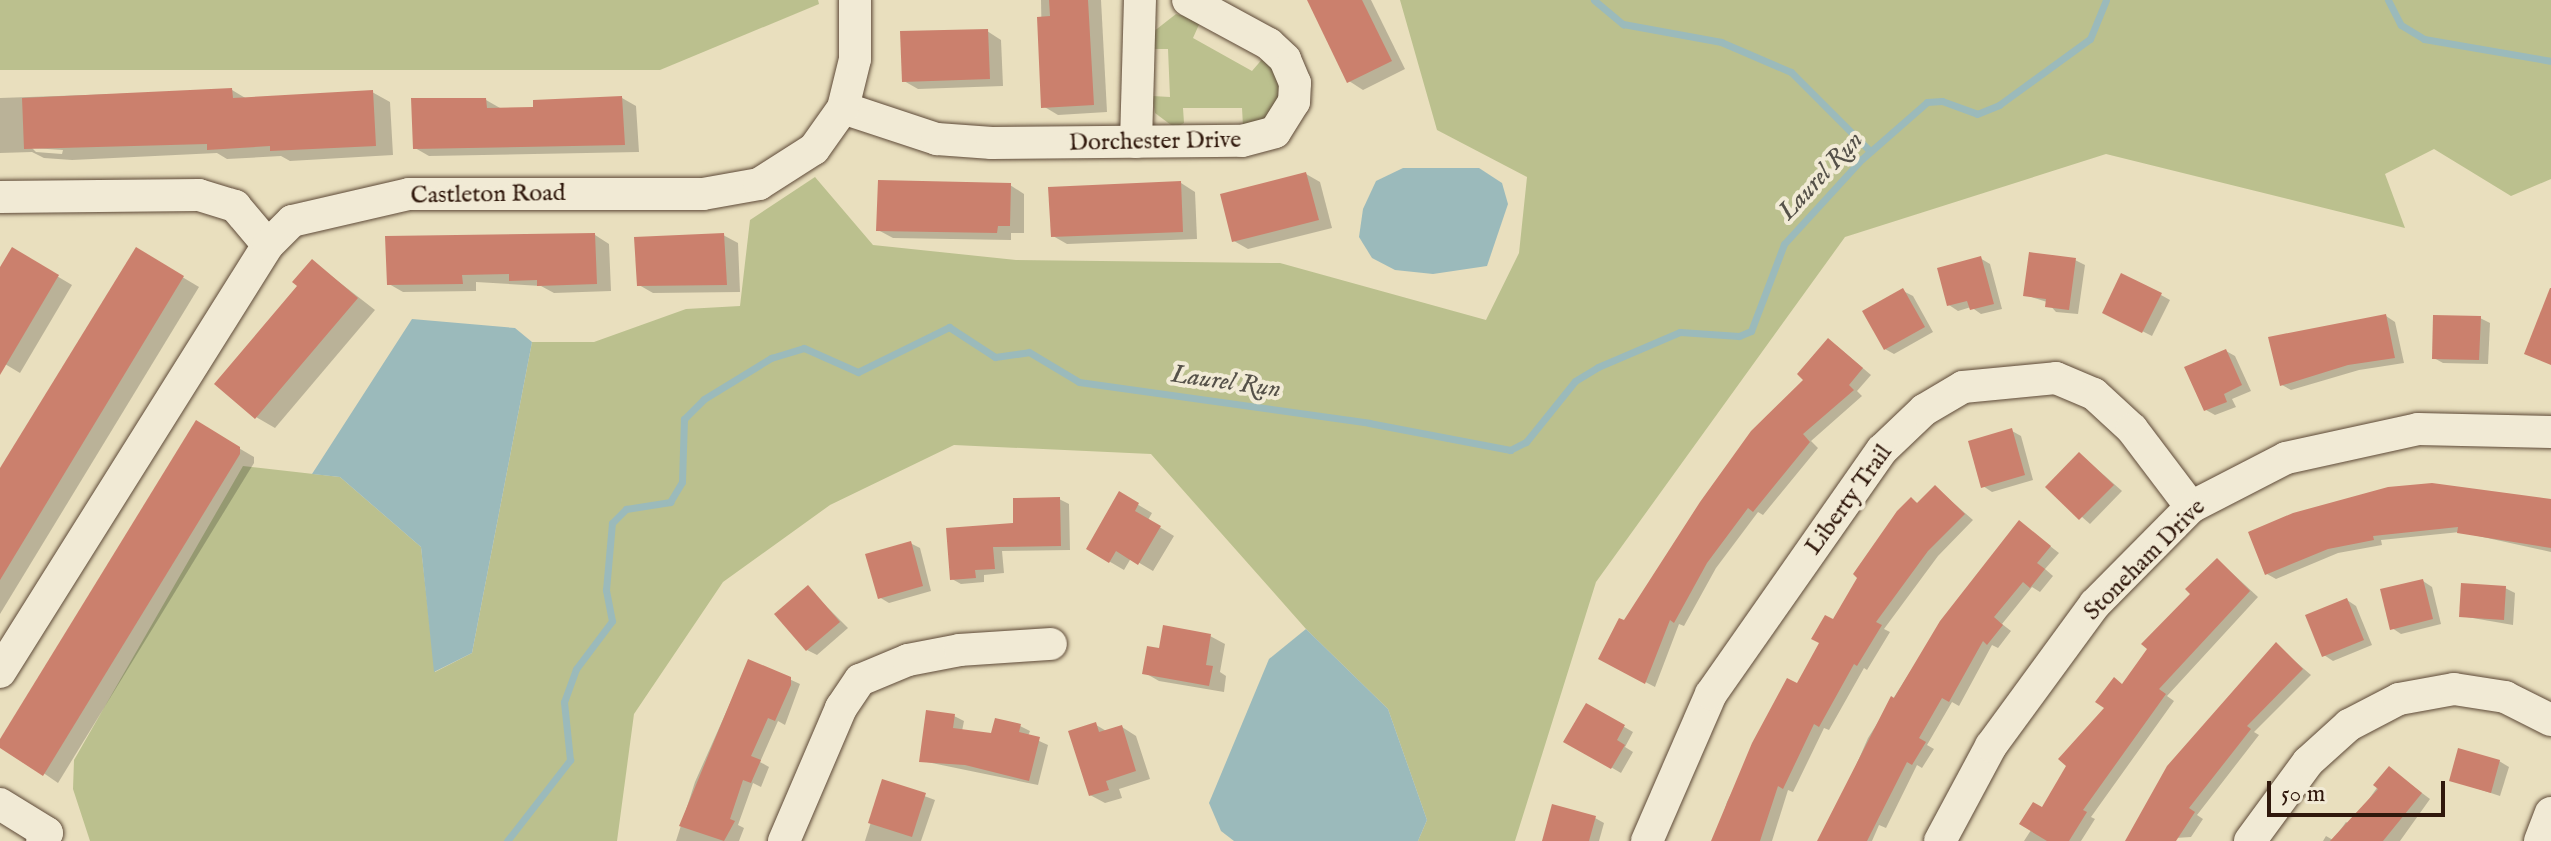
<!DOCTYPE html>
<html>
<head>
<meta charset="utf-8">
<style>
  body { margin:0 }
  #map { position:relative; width:2551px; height:841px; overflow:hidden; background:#e9dfbe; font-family:"IM FELL English",serif }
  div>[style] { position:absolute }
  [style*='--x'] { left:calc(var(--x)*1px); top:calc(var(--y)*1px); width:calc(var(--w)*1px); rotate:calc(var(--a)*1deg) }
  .green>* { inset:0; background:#bbc08e }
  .water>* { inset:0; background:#9bbabb }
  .shadow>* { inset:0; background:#0003 }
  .stream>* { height:7px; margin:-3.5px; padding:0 3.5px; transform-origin:3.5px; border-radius:3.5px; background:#9bbabb }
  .building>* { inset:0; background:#cb806d }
  .roads { filter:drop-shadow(0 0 2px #5e4a38) drop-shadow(0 0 2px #5e4a38) }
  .minor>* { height:32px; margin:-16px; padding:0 16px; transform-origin:16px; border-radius:16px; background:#f1ead5 }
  span { translate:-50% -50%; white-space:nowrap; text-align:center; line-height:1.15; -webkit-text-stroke:8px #f1ead5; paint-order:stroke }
  .street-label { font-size:24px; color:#30180c }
  .water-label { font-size:26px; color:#555149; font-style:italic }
  .scale { position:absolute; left:2267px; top:781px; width:178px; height:36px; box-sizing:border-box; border:4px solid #30180c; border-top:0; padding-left:10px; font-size:24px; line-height:28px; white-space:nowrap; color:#30180c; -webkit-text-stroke:6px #f1ead5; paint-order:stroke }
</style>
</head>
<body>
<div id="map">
  <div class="green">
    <div style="clip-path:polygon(0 0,818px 0,819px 4px,660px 70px,0 70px)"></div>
    <div style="clip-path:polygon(1400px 0,2551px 0,2551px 179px,2511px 196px,2434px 149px,2385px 174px,2405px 228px,2106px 154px,1845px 237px,1596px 582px,1515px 841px,1418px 841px,1427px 820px,1388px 709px,1306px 629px,1151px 454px,954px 445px,830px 505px,723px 582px,634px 714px,617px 841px,90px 841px,73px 789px,74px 760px,243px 466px,340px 477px,421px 547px,435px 672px,472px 653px,532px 342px,594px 342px,686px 309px,740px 306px,750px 220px,815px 177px,873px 245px,1016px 260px,1280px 263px,1486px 320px,1519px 253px,1527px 177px,1437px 130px)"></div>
    <div style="clip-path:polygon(1176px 14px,1201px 20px,1193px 38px,1252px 71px,1264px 57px,1281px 80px,1279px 104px,1267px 120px,1243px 126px,1242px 108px,1183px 108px,1184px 123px,1175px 128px,1155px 113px,1152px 96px,1170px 97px,1168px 49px,1152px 49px,1153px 32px)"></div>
  </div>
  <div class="water">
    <div style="clip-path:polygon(1403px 168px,1479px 168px,1502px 183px,1508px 204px,1487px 266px,1433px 274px,1395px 270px,1372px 258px,1359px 237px,1363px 209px,1376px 181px)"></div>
    <div style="clip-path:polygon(412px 319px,515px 328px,532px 342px,472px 653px,434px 672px,421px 547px,340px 477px,312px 474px)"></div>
    <div style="clip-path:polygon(1306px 629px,1388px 709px,1427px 820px,1418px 841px,1234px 841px,1221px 831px,1209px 803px,1269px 659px)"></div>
  </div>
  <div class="shadow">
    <div style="clip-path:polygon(1041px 0,1101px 0,1107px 112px,1058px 115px,1043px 106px)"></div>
    <div style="clip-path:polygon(1318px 0,1371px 0,1405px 69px,1363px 90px,1349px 81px)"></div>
    <div style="clip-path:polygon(987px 31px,1001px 40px,1003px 86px,918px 89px,904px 81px)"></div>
    <div style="clip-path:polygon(evenodd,232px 90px,247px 99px,372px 92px,390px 102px,393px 155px,290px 161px,281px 156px,227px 159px,217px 153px,72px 160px,44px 158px,32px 152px,0 153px,0 98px,232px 90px,32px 148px,63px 150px,62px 154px,36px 152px,32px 148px)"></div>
    <div style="clip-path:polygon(622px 98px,636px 106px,639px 152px,429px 156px,415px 148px,486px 100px,500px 108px,535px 109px)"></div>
    <div style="clip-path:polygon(1306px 174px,1320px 182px,1332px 228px,1248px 249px,1234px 241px)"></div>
    <div style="clip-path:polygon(1181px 183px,1195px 192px,1197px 239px,1067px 244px,1053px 236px)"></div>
    <div style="clip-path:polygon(1010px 185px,1024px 194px,1024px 233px,1011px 233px,1011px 240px,893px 238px,878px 230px)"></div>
    <div style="clip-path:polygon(595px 235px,609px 244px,611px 291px,554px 293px,541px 286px,476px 282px,476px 291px,403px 292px,389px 284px)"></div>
    <div style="clip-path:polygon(723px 235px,738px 243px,740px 292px,653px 293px,639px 285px)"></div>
    <div style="clip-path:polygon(13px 250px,72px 285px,20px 373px,0 361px,0 271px)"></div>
    <div style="clip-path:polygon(137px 250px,199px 287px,0 614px,0 473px)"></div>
    <div style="clip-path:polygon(1980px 258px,1990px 264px,2002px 309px,1981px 314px,1971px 307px,1958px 311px,1949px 305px)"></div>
    <div style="clip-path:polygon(2075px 260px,2085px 265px,2078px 314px,2056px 312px,2047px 302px,2025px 295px)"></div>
    <div style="clip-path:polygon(312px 261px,375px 310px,275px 428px,256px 417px)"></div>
    <div style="clip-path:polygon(1903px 291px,1913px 296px,1933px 332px,1894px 354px,1885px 349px)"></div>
    <div style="clip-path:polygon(2161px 295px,2170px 300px,2152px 336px,2114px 317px)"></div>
    <div style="clip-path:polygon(2386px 316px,2395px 322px,2404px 363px,2359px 370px,2291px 390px,2282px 385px)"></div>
    <div style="clip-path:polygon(2480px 318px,2490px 323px,2488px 364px,2443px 363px,2434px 358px)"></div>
    <div style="clip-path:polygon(1837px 346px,1871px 375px,1857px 391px,1862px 396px,1811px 441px,1818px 448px,1763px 515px,1758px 512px,1716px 568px,1684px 626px,1679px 624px,1655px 687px,1601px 659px,1806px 380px)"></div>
    <div style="clip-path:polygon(2226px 351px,2235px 356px,2251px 391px,2232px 399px,2236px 407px,2215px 415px,2206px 410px)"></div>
    <div style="clip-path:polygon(196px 423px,254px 457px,254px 463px,58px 783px,0 743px)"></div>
    <div style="clip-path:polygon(2012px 431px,2021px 436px,2033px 480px,1992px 492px,1983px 486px)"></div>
    <div style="clip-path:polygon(2080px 454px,2122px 491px,2090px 524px,2048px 487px)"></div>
    <div style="clip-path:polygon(2432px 485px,2551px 501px,2551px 552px,2460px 532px,2381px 540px,2382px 545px,2338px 553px,2276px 579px,2267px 574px)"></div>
    <div style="clip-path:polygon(1935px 487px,1973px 520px,1938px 556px,1884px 629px,1890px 632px,1867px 670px,1864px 668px,1829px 730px,1824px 728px,1793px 792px,1788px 790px,1772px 841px,1715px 841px,1727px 802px,1788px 681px,1798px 686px,1911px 500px,1919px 504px)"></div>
    <div style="clip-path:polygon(1120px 494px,1152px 513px,1148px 520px,1174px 536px,1153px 571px,1131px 558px,1124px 570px,1088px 549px)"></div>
    <div style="clip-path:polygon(1059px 499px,1069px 504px,1070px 550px,1002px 551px,1004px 573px,984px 575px,984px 582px,961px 584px,952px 579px,1015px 524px)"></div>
    <div style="clip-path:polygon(2019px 522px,2059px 553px,2045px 569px,2053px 576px,2040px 592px,2032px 587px,2002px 624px,2011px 631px,1998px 648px,1992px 645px,1959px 706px,1952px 702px,1927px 745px,1934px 749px,1922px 768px,1917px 765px,1886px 828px,1879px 825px,1872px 841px,1823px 841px,1868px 738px,1942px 622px)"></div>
    <div style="clip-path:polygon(910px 543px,920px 548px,931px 591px,889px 603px,879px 597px)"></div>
    <div style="clip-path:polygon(2218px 560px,2258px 597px,2167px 696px,2174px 701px,2091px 817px,2095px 819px,2081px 841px,2024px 841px,2124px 686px)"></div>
    <div style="clip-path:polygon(2423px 581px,2432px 587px,2441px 624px,2401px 634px,2392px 628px)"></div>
    <div style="clip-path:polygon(808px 588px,848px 628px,817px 655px,807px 650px)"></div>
    <div style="clip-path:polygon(2505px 588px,2515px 593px,2513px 625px,2461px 616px)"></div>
    <div style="clip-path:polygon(2347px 600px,2356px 606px,2372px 645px,2333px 661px,2324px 655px)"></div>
    <div style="clip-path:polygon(1210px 636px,1225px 644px,1220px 672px,1226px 676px,1224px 692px,1159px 681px,1145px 673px,1161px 651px)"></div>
    <div style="clip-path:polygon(2276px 645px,2311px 675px,2254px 732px,2259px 735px,2197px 815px,2203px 819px,2191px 837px,2127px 841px)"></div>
    <div style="clip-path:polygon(749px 661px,800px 684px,785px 725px,778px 721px,760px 762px,769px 767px,761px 787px,753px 783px,738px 825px,744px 828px,739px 841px,676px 841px,695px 782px)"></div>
    <div style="clip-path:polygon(1586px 705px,1633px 732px,1625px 747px,1633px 752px,1621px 773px,1566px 741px)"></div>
    <div style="clip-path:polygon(954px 716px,964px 721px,962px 731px,993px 735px,1020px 726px,1030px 731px,1028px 736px,1048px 745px,1038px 785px,922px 761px)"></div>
    <div style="clip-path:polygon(1096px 725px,1108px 732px,1122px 727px,1136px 736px,1150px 779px,1119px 789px,1122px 798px,1105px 803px,1090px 795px)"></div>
    <div style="clip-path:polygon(2499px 761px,2509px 767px,2500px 796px,2451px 780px)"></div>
    <div style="clip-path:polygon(2390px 769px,2430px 799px,2400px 841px,2323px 841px,2326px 836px,2333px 840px,2346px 822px,2351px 825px)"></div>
    <div style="clip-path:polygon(884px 781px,935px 800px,921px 841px,865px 841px)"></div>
    <div style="clip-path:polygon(1595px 818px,1604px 823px,1599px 841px,1545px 841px)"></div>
  </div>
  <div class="stream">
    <div style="--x:1594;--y:0;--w:38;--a:40"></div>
    <div style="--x:1623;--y:24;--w:100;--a:10.4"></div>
    <div style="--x:1721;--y:42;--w:76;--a:23.2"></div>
    <div style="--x:1791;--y:72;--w:112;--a:45"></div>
    <div style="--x:2388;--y:0;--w:28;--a:63"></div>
    <div style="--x:2401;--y:25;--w:27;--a:31"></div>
    <div style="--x:2424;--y:39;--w:129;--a:9.8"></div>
    <div style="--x:507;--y:841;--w:103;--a:-52.1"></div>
    <div style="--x:570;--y:760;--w:58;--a:-95.9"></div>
    <div style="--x:564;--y:702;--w:35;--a:-70"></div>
    <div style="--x:576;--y:669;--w:60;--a:-53.1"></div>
    <div style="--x:612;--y:621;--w:32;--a:-101"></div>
    <div style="--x:606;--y:590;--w:67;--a:-84.9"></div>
    <div style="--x:612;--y:523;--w:20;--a:-45"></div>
    <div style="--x:626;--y:509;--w:45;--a:-9"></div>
    <div style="--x:670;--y:502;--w:23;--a:-59"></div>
    <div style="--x:682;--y:482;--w:63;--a:-88.2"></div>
    <div style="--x:684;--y:419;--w:28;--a:-45"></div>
    <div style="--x:704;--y:399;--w:79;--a:-31.5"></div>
    <div style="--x:771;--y:358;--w:34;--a:-17"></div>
    <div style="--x:804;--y:348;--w:59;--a:24"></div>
    <div style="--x:858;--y:372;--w:102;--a:-26.3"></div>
    <div style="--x:949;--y:327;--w:55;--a:33.1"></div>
    <div style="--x:995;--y:357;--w:34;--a:-8"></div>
    <div style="--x:1029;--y:352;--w:58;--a:31"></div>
    <div style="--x:1079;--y:382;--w:293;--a:8"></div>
    <div style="--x:1369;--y:423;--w:144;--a:10.8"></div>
    <div style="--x:1510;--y:450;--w:18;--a:-27"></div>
    <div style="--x:1526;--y:442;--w:78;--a:-51.2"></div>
    <div style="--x:1575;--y:381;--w:27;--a:-31"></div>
    <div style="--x:1598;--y:367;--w:89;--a:-23.1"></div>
    <div style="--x:1680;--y:332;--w:59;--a:3.9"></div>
    <div style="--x:1739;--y:336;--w:13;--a:-23"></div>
    <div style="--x:1751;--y:331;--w:93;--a:-69.2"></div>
    <div style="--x:1784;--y:244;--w:115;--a:-47.5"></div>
    <div style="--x:1862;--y:159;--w:86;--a:-41.2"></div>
    <div style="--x:1927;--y:102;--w:15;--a:-4"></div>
    <div style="--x:1942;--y:101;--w:37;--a:20"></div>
    <div style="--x:1977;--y:114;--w:24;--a:-22"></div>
    <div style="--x:1999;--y:105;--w:112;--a:-36"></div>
    <div style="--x:2090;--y:39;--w:42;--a:-67.7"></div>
  </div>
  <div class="building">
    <div style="clip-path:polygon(1049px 0,1088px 0,1094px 105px,1041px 108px,1037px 17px,1050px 16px)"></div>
    <div style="clip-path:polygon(1307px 0,1362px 0,1392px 61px,1347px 83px)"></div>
    <div style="clip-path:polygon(988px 29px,990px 79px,902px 82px,900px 31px)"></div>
    <div style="clip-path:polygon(232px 88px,233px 98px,373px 90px,376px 146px,270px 151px,270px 146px,207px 150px,207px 144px,24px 149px,22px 98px)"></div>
    <div style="clip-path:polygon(622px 96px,625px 145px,413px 149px,411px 98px,486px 98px,487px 108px,533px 107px,533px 100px)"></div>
    <div style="clip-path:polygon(1306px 172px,1319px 220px,1232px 242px,1220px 194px)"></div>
    <div style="clip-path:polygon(878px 180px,1011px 183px,1010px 226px,998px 226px,997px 233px,876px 231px)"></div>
    <div style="clip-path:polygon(1181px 181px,1183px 232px,1051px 237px,1048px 187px)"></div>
    <div style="clip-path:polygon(595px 233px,597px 284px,537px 286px,537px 280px,509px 281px,509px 274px,462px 275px,463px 284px,387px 285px,385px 236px)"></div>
    <div style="clip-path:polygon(724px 233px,727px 285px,637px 286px,634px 237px)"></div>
    <div style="clip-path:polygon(12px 247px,59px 275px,0 375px,0 267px)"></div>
    <div style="clip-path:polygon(136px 247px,184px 276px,0 580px,0 468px)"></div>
    <div style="clip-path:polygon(2029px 252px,2076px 258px,2069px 310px,2045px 307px,2046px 299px,2023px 296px)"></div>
    <div style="clip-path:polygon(1981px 256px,1994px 304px,1970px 310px,1967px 301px,1947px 306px,1937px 268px)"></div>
    <div style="clip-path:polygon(312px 259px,358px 298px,255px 419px,214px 384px,297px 286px,292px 282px)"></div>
    <div style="clip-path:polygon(2121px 273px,2162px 293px,2142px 333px,2102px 313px)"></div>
    <div style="clip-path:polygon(1903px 288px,1925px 327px,1884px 350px,1862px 311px)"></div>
    <div style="clip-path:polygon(2550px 288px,2551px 288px,2551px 365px,2524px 354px)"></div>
    <div style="clip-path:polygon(2386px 314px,2395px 358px,2348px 365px,2280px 386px,2268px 337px)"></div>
    <div style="clip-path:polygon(2433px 315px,2481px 316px,2479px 360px,2432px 359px)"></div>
    <div style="clip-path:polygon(1828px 338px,1863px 368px,1849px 385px,1854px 390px,1803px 434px,1810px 442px,1753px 512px,1748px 508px,1707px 563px,1674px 623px,1670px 620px,1645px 684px,1598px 659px,1619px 618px,1624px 620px,1700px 502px,1751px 431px,1803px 380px,1797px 374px)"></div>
    <div style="clip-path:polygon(2226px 349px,2242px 385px,2224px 394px,2227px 402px,2204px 411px,2184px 367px)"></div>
    <div style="clip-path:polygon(196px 420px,240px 447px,240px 454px,43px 776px,0 748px,0 739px)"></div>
    <div style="clip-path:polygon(2012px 428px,2025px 475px,1981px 488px,1968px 441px)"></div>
    <div style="clip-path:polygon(2079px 452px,2114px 485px,2079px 520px,2045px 487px)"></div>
    <div style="clip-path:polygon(2432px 483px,2551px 499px,2551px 548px,2457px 533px,2458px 527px,2373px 536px,2374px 540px,2328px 549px,2265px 575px,2248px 532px,2293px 513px,2388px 487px)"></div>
    <div style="clip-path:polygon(1935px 485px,1965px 514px,1928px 551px,1876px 622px,1882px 625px,1857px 666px,1854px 664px,1819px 727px,1814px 724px,1783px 789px,1778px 786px,1760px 841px,1711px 841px,1752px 743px,1787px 678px,1797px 683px,1819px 643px,1811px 639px,1825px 615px,1833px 619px,1857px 578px,1853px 574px,1897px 511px,1911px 497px,1917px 503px)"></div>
    <div style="clip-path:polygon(1119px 491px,1139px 503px,1135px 511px,1161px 526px,1138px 565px,1116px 551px,1109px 563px,1086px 549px)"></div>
    <div style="clip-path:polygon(1060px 497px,1061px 546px,993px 547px,995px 569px,975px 570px,976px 578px,950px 580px,946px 528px,1013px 523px,1013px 498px)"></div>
    <div style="clip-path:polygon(2019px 520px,2051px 546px,2037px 563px,2045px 569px,2030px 588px,2023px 582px,1994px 617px,2003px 625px,1987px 645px,1983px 641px,1949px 702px,1942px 698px,1919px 738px,1926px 742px,1912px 765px,1907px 762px,1867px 841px,1817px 841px,1891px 696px,1894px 698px,1940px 621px)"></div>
    <div style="clip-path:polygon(911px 541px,923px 586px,878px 599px,865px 554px)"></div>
    <div style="clip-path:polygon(2217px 558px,2250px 591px,2159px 689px,2166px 694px,2083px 810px,2087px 812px,2069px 841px,2047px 841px,2019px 824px,2033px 802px,2042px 807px,2066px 766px,2058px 759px,2104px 708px,2095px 702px,2114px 677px,2122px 684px,2147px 649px,2141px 644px,2190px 594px,2185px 589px)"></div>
    <div style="clip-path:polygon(2423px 579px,2433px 619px,2390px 630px,2380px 589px)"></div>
    <div style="clip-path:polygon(2461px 583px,2506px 586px,2504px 620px,2459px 617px)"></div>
    <div style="clip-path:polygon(808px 585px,840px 622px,806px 651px,774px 614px)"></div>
    <div style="clip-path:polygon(2347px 598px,2364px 640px,2322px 657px,2305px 615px)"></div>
    <div style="clip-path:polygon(1163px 625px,1211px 634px,1206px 665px,1213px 666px,1209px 686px,1142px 674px,1147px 646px,1159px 648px)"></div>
    <div style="clip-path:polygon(2276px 642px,2303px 669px,2247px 726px,2251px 729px,2189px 808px,2195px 812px,2176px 841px,2125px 841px,2167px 766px)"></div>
    <div style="clip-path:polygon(748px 659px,791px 677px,791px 685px,775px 721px,768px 718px,751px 756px,761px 760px,751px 783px,743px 780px,730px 819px,735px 821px,724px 841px,679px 826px)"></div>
    <div style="clip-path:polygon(1586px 703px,1625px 725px,1617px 740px,1625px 745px,1611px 769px,1563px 742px)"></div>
    <div style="clip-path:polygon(926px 710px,955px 714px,953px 728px,991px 733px,995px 718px,1021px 724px,1019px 732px,1040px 737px,1029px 781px,965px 765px,919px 762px)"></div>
    <div style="clip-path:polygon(1096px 722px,1099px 732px,1122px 725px,1136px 771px,1106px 781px,1109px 790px,1089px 796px,1068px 731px)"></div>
    <div style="clip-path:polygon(2458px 748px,2500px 760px,2491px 793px,2449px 781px)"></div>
    <div style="clip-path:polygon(2389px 766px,2422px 793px,2383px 841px,2330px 841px,2378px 789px,2373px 785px)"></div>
    <div style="clip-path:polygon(882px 779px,926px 793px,912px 837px,868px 823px)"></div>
    <div style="clip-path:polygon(1552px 804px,1596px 816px,1589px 841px,1542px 841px)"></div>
  </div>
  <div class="roads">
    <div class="minor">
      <div style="--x:843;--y:108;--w:99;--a:18.3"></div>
      <div style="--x:937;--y:139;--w:55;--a:4.2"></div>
      <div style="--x:992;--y:143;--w:250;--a:-0.5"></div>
      <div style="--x:1242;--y:141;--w:34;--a:-15"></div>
      <div style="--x:1275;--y:132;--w:36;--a:-58"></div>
      <div style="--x:1294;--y:102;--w:19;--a:-87"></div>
      <div style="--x:1295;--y:83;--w:26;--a:-113"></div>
      <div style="--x:1285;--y:59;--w:22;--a:-137"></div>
      <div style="--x:1269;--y:44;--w:92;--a:-151.5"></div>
      <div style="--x:1136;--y:142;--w:142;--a:-88.4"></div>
      <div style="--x:0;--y:197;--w:199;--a:-0.6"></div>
      <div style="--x:199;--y:195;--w:38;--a:17"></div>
      <div style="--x:235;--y:206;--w:51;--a:49.8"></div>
      <div style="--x:0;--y:672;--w:504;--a:-57.89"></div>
      <div style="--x:268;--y:245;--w:34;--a:-45"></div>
      <div style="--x:292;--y:221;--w:120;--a:-13"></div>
      <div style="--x:409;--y:194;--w:294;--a:0"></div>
      <div style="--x:703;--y:194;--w:57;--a:-10.1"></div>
      <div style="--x:759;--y:184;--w:65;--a:-32.5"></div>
      <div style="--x:814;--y:149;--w:50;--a:-54.7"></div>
      <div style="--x:843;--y:108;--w:50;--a:-76.2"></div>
      <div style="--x:855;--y:59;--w:59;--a:-90"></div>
      <div style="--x:0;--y:804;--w:55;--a:31.7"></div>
      <div style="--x:47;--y:833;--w:9;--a:122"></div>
      <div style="--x:784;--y:841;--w:145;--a:-66.8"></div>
      <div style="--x:841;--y:708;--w:34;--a:-56"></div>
      <div style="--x:860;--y:680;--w:52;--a:-22.6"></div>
      <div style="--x:908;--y:660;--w:53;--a:-10.9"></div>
      <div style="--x:960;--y:650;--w:91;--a:-3.8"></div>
      <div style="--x:1647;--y:841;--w:160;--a:-66.5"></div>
      <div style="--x:1711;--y:694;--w:298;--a:-55"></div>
      <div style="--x:1882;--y:450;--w:58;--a:-43.6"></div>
      <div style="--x:1924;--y:410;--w:45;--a:-30.5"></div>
      <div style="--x:1963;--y:387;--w:93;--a:-5.5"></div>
      <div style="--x:2056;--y:378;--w:41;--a:22.8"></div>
      <div style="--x:2094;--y:394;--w:52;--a:42.6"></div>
      <div style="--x:2132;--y:429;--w:98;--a:52.9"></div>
      <div style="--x:1940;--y:841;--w:108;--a:-61.8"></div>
      <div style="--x:1991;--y:746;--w:176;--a:-53.8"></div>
      <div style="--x:2095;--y:604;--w:136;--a:-45.3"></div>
      <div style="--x:2191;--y:507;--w:107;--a:-27.3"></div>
      <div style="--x:2286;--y:458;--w:135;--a:-12.4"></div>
      <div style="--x:2418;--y:429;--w:133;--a:1.3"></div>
      <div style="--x:2250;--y:841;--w:98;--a:-53.7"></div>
      <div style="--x:2308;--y:762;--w:55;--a:-42.1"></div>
      <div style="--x:2349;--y:725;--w:56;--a:-27.5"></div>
      <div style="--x:2399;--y:699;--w:56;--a:-10.3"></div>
      <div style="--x:2454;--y:689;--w:52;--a:8.9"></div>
      <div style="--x:2505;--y:697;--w:51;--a:26.6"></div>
      <div style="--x:2540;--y:841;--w:30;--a:-69"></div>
    </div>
  </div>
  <div class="street-label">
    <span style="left:1155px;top:142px;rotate:-1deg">Dorchester Drive</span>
    <span style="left:488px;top:195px;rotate:-1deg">Castleton Road</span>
    <span style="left:1849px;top:500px;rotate:-54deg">Liberty Trail</span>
    <span style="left:2145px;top:560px;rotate:-45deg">Stoneham Drive</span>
  </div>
  <div class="water-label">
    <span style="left:1821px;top:176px;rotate:-47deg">Laurel Run</span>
    <span style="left:1226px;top:382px;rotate:8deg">Laurel Run</span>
  </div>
  <div class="scale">50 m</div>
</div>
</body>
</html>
